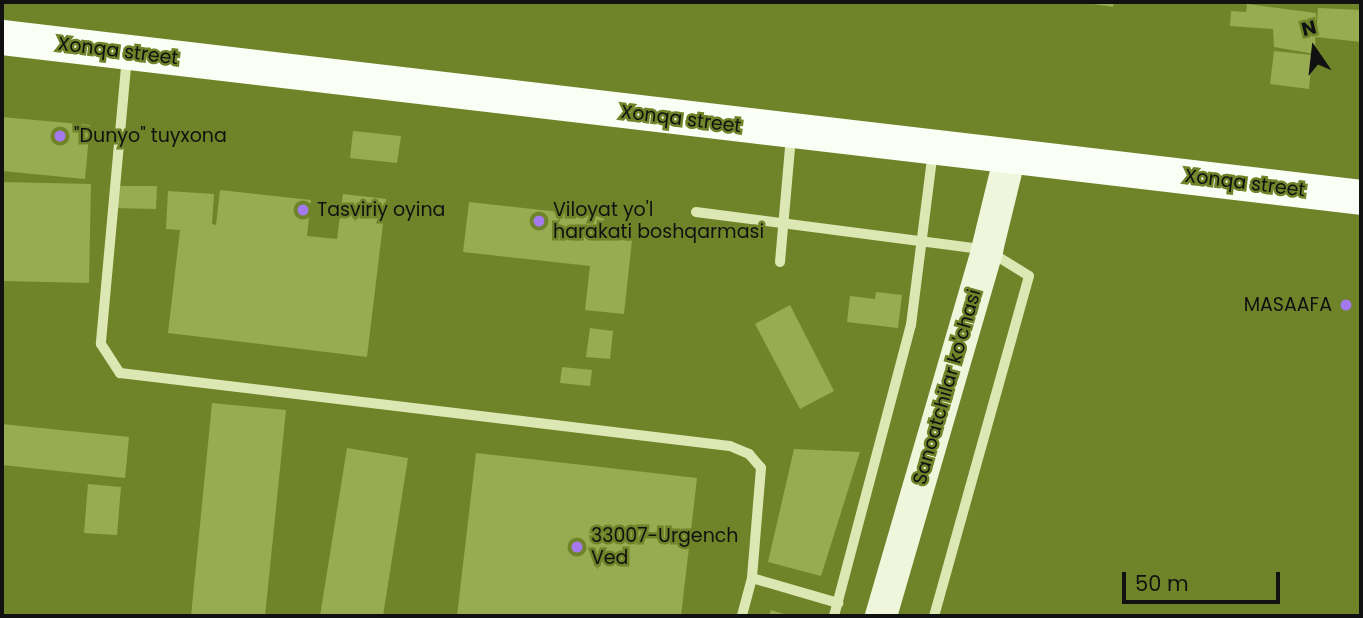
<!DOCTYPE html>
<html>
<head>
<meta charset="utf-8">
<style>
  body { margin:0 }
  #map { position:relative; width:1363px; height:618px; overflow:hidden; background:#6f8429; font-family:Poppins,sans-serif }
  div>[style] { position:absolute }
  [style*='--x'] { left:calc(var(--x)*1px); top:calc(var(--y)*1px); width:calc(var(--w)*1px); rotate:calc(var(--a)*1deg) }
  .building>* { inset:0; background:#97ab51 }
  .service>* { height:10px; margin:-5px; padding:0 5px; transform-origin:5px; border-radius:5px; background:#dce7b3 }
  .secondary>* { height:32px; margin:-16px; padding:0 16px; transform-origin:16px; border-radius:16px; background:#f0f6dc }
  .primary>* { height:35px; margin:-17.5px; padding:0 17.5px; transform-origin:17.5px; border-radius:17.5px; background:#fbfef4 }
  .dots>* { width:19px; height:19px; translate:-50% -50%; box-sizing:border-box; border:4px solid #6f8429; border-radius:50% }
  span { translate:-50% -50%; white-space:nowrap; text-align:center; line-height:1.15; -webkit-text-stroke:5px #6f8429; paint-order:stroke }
  .street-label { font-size:19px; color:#111 }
  .poi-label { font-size:19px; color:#111 }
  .left { translate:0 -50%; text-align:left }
  .right { translate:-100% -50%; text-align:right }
  .frame { position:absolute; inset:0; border:4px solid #111; pointer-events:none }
  .north { position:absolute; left:1279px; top:14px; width:70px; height:70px; -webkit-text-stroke:5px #6f8429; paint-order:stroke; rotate:346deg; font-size:19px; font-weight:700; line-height:28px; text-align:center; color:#111 }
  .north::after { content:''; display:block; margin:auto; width:24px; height:32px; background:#111; clip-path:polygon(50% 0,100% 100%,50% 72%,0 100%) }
  .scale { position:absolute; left:1122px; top:572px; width:158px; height:32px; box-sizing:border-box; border:4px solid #111; border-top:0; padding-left:9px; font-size:21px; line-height:24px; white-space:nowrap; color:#111; -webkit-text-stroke:5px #6f8429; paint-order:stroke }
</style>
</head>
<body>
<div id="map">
  <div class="building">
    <div style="clip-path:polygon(1080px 2px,1114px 2px,1113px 7px)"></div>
    <div style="clip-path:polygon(1247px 4px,1316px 13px,1315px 54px,1274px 47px,1273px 29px,1230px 26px,1231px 11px,1246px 12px)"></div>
    <div style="clip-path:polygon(1318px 8px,1361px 10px,1361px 42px,1316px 37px)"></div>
    <div style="clip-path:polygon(1274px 51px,1312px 55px,1309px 89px,1270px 84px)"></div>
    <div style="clip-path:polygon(2px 117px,90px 125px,85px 179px,2px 171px)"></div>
    <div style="clip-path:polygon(353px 131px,401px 136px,397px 163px,350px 158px)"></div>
    <div style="clip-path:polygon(2px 182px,91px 184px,89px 283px,2px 281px)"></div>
    <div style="clip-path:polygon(114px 186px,157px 186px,156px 209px,113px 208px)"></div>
    <div style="clip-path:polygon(220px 190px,311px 200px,307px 236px,337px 239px,343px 194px,386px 199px,367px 357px,168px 333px,180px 230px,166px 229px,168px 191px,214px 194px,212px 224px,216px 225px)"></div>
    <div style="clip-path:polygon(469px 202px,604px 217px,602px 237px,632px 240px,624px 314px,585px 310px,590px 266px,463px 252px)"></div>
    <div style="clip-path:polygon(876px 292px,902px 295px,898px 328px,847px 322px,850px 296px,875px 299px)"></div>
    <div style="clip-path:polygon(790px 305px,834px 391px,800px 409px,755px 324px)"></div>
    <div style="clip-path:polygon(590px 328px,613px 331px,610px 359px,586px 357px)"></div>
    <div style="clip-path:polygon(562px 367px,592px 370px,590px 386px,560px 383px)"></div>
    <div style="clip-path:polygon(212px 403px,286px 410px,265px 616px,191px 616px)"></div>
    <div style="clip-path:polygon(2px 424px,129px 437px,125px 478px,2px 465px)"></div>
    <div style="clip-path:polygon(347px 448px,408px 458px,383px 616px,320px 616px)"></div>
    <div style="clip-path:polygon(794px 449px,860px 452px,821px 576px,768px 562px)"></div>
    <div style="clip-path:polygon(476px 453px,697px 478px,681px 616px,457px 616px)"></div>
    <div style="clip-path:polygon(88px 484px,121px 487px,117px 535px,84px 533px)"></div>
    <div style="clip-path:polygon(771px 610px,790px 616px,769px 616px)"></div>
  </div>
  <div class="service">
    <div style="--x:127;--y:56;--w:289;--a:95.2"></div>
    <div style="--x:101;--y:344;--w:35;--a:57"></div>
    <div style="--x:120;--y:373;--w:614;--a:6.82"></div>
    <div style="--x:730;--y:446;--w:21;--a:23"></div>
    <div style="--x:749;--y:454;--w:18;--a:49"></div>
    <div style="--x:761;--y:468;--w:110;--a:94.7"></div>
    <div style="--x:752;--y:578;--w:39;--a:105"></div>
    <div style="--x:696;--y:212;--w:293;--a:7.4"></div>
    <div style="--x:987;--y:250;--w:49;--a:31.8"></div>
    <div style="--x:1029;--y:276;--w:353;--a:105.6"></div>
    <div style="--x:780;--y:262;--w:127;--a:-85"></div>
    <div style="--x:752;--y:578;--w:90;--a:16.2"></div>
    <div style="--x:834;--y:616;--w:301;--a:-75.2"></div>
    <div style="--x:911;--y:325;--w:175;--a:-82.8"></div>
  </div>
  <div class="secondary">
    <div style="--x:881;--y:616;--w:381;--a:-73.8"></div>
    <div style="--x:987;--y:250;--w:97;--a:-76.3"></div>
  </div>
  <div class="primary">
    <div style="--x:2;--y:37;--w:1368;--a:6.71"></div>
  </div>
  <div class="dots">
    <div style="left:60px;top:136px;background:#a579ee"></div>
    <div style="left:303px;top:210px;background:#a579ee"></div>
    <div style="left:539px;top:221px;background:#a579ee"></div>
    <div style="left:1346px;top:305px;background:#a579ee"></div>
    <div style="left:577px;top:547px;background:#a579ee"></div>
  </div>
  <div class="street-label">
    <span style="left:118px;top:51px;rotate:7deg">Xonqa street</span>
    <span style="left:681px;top:119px;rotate:7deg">Xonqa street</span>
    <span style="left:1245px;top:183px;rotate:7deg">Xonqa street</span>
    <span style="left:947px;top:387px;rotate:-74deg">Sanoatchilar ko'chasi</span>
  </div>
  <div class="poi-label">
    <span class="left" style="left:74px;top:136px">"Dunyo" tuyxona</span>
    <span class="left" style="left:317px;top:210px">Tasviriy oyina</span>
    <span class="left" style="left:553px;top:221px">Viloyat yo'l<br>harakati boshqarmasi</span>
    <span class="right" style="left:1332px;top:305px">MASAAFA</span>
    <span class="left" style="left:591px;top:547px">33007-Urgench<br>Ved</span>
  </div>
  <div class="frame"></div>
  <div class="north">N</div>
  <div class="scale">50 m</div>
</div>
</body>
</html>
